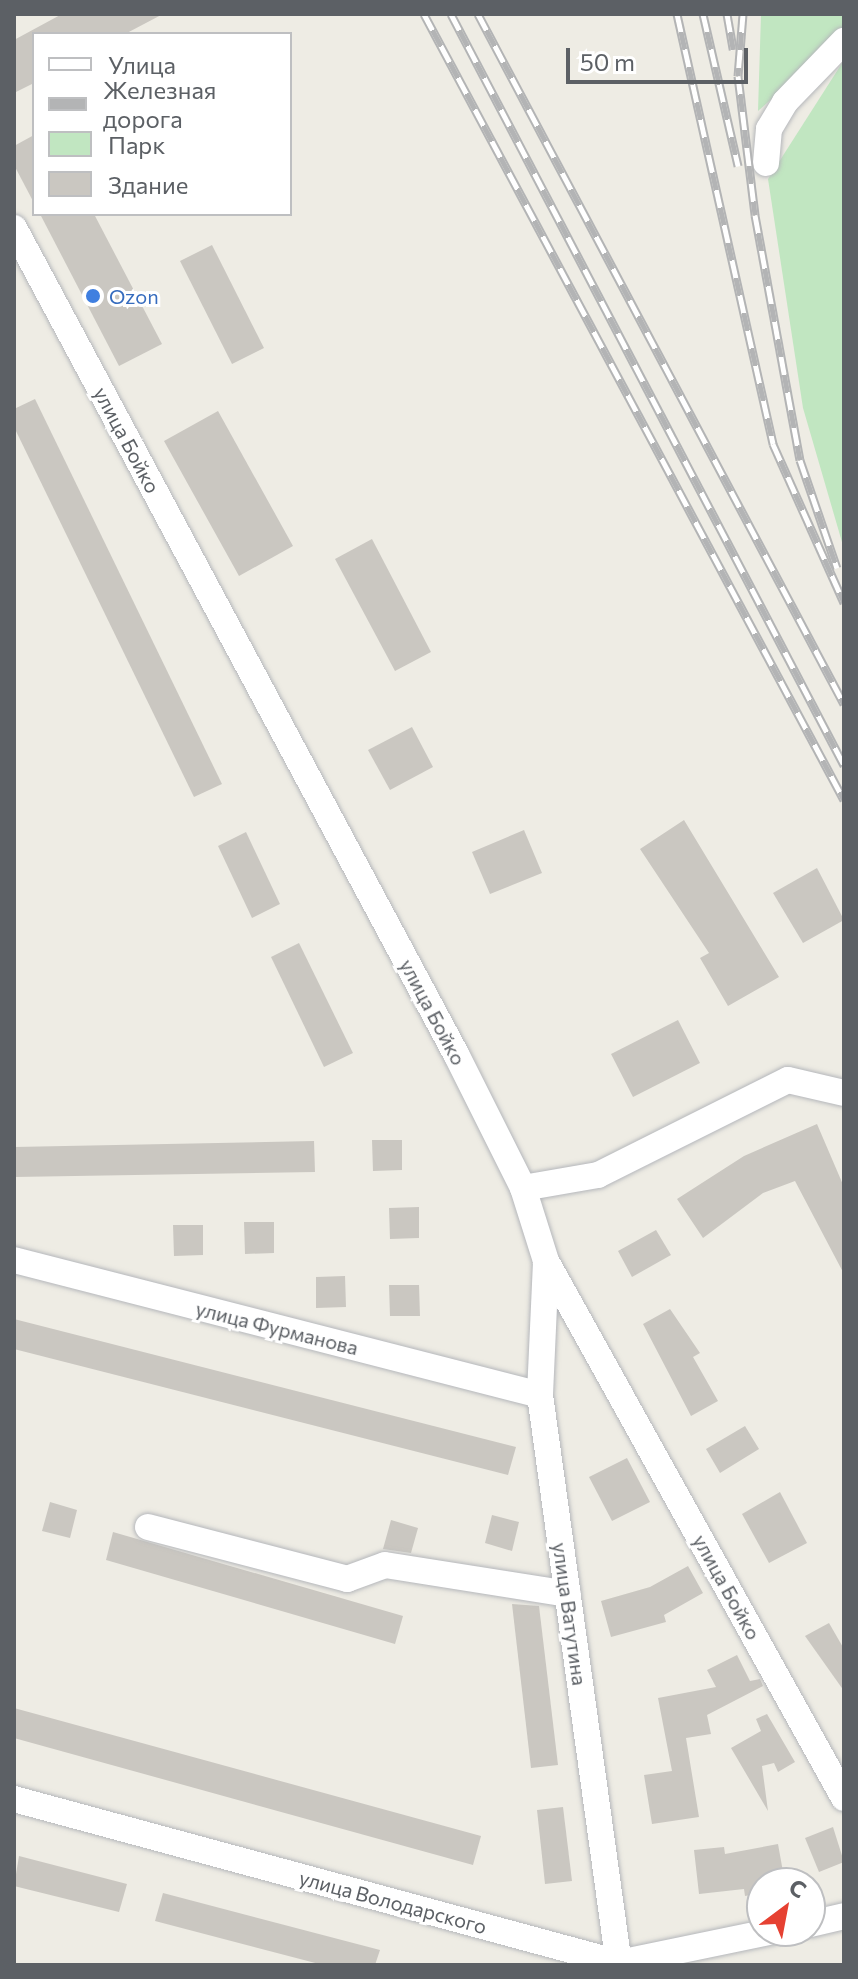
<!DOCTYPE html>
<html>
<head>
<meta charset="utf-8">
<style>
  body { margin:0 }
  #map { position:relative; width:858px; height:1979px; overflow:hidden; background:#eeece4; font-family:Commissioner,sans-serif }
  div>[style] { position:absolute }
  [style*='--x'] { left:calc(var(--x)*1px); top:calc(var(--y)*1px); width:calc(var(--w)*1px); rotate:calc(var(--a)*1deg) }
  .green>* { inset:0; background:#c1e6c1 }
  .building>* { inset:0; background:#cac7c1 }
  .roads { filter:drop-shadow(0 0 2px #b5b7bb) drop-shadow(0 0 2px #b5b7bb) }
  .street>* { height:26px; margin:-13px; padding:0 13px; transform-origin:13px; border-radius:13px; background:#fff }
  .rail>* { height:9px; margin-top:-4.5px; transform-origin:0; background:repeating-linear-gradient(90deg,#fff 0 18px,#b3b4b5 0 36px); box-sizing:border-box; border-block:2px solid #b3b4b5 }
  .dots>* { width:22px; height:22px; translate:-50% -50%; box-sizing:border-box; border:4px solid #fff; border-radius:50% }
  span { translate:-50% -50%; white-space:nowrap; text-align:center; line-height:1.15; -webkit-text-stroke:6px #fff; paint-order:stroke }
  .shop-label { font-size:20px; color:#366cbe }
  .left { translate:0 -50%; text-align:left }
  .street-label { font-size:20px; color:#5c6065 }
  .frame { position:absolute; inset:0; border:16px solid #5c6065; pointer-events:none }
  .legend { position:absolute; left:32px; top:32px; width:260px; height:184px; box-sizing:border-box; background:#fff; border:2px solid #bebfc1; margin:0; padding:10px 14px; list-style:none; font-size:24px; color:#5c6065 }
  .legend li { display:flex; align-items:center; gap:16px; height:40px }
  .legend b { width:40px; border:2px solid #bebfc1 }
  .north { position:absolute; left:746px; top:1867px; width:80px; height:80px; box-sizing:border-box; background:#fff; border:2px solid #bebfc1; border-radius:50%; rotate:32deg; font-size:22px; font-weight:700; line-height:32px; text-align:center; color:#5c6065 }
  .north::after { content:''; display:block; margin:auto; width:28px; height:36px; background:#e64132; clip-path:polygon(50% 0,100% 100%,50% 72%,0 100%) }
  .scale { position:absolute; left:566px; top:48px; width:182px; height:36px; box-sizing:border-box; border:4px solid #5c6065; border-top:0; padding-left:10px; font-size:24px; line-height:28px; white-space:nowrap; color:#5c6065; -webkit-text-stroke:6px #fff; paint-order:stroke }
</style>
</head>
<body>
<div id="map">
  <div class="green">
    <div style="clip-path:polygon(761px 14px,844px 14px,844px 34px,758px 111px)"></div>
    <div style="clip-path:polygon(844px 60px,844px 549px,803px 408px,768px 179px)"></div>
  </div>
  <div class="building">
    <div style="clip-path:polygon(62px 14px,163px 14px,125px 34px,34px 34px,34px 83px,14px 93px,14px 40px)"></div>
    <div style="clip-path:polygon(34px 135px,34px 203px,14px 165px,14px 146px)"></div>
    <div style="clip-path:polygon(40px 214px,94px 214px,162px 344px,119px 366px)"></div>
    <div style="clip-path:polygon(212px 245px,264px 348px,232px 364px,180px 261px)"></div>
    <div style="clip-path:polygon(35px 399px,222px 784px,194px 797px,14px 427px,14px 409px)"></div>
    <div style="clip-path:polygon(218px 411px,293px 546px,239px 576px,164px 441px)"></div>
    <div style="clip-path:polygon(372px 539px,431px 652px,395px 671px,335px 559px)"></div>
    <div style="clip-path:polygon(412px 727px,433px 767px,390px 790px,368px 750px)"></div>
    <div style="clip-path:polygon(684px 820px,779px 977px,728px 1006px,700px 958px,709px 953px,640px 849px)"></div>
    <div style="clip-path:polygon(524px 830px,542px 873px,490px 894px,472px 852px)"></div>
    <div style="clip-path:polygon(246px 832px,280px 904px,252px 918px,218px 846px)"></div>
    <div style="clip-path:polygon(817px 868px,844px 920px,803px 943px,773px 893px)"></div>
    <div style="clip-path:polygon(299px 943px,353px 1053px,324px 1067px,271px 957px)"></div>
    <div style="clip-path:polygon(678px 1020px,700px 1063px,633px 1097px,611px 1054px)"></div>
    <div style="clip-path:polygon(817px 1124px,844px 1187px,844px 1274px,795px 1181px,763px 1193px,703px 1238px,677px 1199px,744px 1156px)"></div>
    <div style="clip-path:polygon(372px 1140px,402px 1140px,402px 1170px,373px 1171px)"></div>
    <div style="clip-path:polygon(314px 1141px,315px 1172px,14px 1177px,14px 1147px)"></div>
    <div style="clip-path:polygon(419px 1207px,419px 1238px,390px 1239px,389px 1208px)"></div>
    <div style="clip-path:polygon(244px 1222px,274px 1222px,274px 1253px,245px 1254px)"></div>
    <div style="clip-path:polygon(173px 1225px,203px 1225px,203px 1255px,174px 1256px)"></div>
    <div style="clip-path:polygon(656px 1230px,671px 1255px,632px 1277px,618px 1251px)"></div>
    <div style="clip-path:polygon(345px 1276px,346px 1307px,316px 1308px,316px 1277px)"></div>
    <div style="clip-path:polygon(389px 1285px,419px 1285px,420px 1316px,390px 1316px)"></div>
    <div style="clip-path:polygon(670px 1309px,700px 1353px,693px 1357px,718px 1401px,691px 1416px,643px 1324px)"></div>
    <div style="clip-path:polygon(14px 1319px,516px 1447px,508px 1475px,14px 1349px)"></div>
    <div style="clip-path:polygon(745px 1426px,759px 1449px,720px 1473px,706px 1449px)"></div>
    <div style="clip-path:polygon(627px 1458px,650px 1502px,612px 1521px,589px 1477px)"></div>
    <div style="clip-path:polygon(780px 1492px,807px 1543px,769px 1563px,742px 1514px)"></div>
    <div style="clip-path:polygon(50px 1502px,77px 1510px,70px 1538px,42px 1531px)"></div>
    <div style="clip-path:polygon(492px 1515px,519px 1522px,512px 1551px,485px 1543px)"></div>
    <div style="clip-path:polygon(391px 1520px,418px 1528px,411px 1553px,383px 1549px)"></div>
    <div style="clip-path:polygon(113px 1532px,403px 1616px,395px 1644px,106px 1560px)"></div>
    <div style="clip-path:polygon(688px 1566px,703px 1593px,664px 1615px,666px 1622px,611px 1637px,601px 1601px,650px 1587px)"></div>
    <div style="clip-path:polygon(512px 1604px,539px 1606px,558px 1765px,531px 1768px)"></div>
    <div style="clip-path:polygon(829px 1623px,844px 1649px,844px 1691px,805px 1636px)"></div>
    <div style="clip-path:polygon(737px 1655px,750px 1681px,760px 1679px,763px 1686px,707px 1715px,711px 1734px,686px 1738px,699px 1817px,652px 1824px,644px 1775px,672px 1771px,658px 1698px,716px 1687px,707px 1670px)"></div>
    <div style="clip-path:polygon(14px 1708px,481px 1836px,473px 1865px,14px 1738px)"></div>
    <div style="clip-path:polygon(767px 1714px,795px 1762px,778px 1772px,774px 1763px,762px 1766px,768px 1811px,731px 1748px,761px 1731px,756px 1719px)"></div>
    <div style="clip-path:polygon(563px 1807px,572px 1881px,545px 1884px,537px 1810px)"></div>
    <div style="clip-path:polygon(833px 1827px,844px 1862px,819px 1872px,805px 1838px)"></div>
    <div style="clip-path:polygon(778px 1844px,785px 1883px,762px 1883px,762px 1893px,745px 1896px,744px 1889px,699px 1894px,694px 1850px,724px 1847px,725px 1854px)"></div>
    <div style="clip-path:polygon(19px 1856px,127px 1884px,119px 1912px,14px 1886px)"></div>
    <div style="clip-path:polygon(163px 1893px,380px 1950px,375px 1965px,323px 1965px,155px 1921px)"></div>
  </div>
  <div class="roads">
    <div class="street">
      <div style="--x:766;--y:163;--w:34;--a:-85"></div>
      <div style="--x:769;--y:129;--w:31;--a:-59"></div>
      <div style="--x:785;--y:102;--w:85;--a:-46"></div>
      <div style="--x:14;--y:228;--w:937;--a:61.85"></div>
      <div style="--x:456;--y:1054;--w:150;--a:63.4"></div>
      <div style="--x:523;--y:1188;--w:77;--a:72.5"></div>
      <div style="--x:546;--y:1261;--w:614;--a:60.97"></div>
      <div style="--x:523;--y:1188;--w:76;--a:-9.8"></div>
      <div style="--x:598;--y:1175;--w:212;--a:-26.6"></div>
      <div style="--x:788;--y:1080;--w:57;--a:13.1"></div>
      <div style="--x:14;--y:1260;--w:543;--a:14.39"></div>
      <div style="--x:546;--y:1262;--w:133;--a:92.6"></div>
      <div style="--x:540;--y:1395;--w:575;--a:82.11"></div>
      <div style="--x:148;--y:1527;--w:206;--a:14.6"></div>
      <div style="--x:347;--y:1579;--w:40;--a:-20.2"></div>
      <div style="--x:385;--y:1565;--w:185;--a:9"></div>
      <div style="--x:14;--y:1799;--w:627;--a:15.17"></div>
      <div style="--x:619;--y:1963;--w:158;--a:-11.7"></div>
      <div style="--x:810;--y:1924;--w:35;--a:-13"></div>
    </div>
  </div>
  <div class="rail">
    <div style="--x:424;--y:14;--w:891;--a:61.88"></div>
    <div style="--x:451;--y:14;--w:848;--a:62.38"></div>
    <div style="--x:478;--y:14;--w:781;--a:62.06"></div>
    <div style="--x:677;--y:14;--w:441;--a:77.4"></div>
    <div style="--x:773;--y:444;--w:174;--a:65.9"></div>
    <div style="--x:703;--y:14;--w:156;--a:77"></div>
    <div style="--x:727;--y:14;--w:36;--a:80"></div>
    <div style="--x:743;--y:14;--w:62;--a:94.6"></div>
    <div style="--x:738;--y:76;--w:140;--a:83"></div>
    <div style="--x:755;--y:215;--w:249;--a:79.6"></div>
    <div style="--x:800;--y:460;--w:114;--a:71.1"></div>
  </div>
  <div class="dots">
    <div style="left:93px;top:296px;background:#3f7fe0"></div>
  </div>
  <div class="shop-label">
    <span class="left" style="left:109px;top:296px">Ozon</span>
  </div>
  <div class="street-label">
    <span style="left:127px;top:440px;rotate:62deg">улица Бойко</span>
    <span style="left:433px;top:1012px;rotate:62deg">улица Бойко</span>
    <span style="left:277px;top:1328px;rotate:14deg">улица Фурманова</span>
    <span style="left:727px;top:1587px;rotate:61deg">улица Бойко</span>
    <span style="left:570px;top:1614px;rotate:82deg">улица Ватутина</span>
    <span style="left:393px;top:1902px;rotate:15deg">улица Володарского</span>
  </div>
  <div class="frame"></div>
  <ul class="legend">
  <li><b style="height:10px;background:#fff"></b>Улица</li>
  <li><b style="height:10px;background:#b3b4b5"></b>Железная дорога</li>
  <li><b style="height:22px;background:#c1e6c1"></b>Парк</li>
  <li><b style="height:22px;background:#cac7c1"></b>Здание</li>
  </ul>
  <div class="north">С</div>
  <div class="scale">50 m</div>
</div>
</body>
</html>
